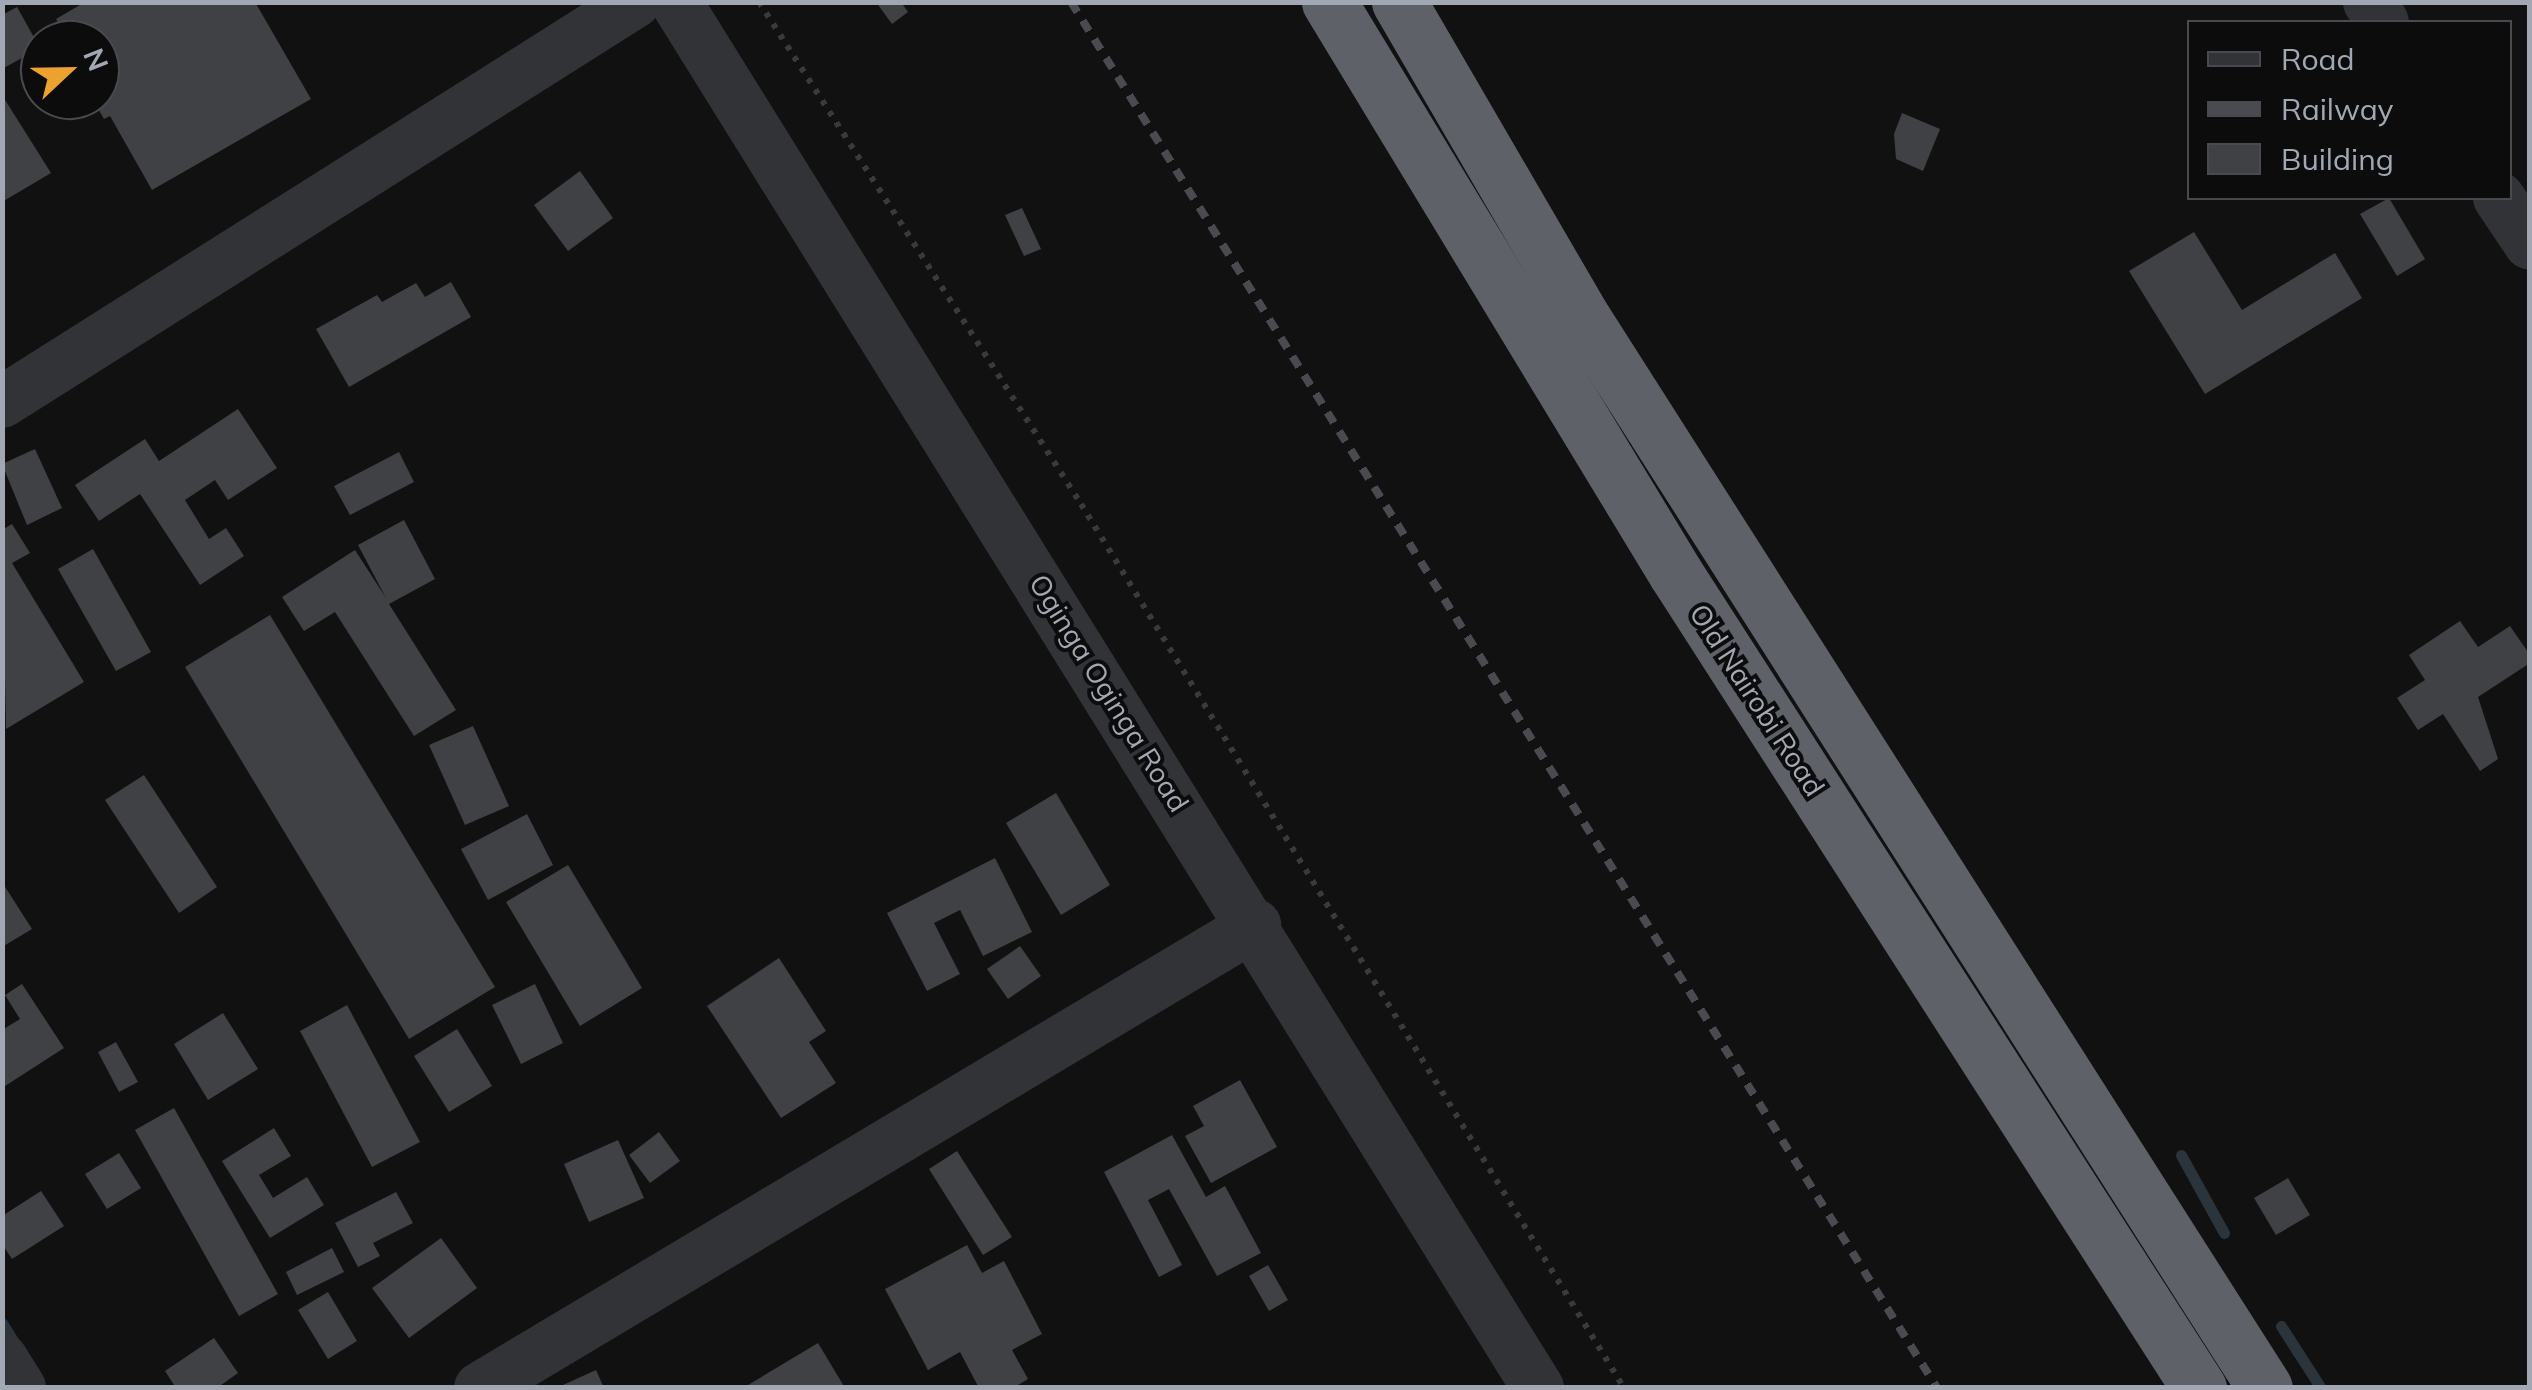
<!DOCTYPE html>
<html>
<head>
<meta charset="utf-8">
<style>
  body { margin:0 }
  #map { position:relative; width:2532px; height:1390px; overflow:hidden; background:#111112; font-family:Mulish,sans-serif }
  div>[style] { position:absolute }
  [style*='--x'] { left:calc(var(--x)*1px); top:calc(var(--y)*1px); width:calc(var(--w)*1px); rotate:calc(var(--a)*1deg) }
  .stream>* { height:11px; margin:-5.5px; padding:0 5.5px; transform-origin:5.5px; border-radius:5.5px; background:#2b343a }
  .building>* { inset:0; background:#404145 }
  .path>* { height:6px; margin-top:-3px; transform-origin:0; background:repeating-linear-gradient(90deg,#383a3e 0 5px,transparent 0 13px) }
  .minor>* { height:52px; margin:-26px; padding:0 26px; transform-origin:26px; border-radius:26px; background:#323337 }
  .highway>* { height:55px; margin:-27.5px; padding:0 27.5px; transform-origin:27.5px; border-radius:27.5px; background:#5e6168 }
  .rail>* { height:8px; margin-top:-4px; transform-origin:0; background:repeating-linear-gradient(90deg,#494b50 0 12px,transparent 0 22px) }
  span { translate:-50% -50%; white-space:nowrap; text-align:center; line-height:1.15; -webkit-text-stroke:8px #0c0c0d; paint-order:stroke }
  .street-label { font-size:28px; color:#a2a8b3 }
  .frame { position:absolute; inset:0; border:5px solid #a2a8b3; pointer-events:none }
  .legend { position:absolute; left:2187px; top:20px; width:325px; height:180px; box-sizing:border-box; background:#0c0c0d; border:2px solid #484a4f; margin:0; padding:12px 18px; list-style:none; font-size:30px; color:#a2a8b3 }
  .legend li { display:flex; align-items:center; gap:20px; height:50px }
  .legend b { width:50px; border:2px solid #484a4f }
  .north { position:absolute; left:20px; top:20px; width:100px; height:100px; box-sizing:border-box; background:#0c0c0d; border:2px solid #484a4f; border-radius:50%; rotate:68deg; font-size:28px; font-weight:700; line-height:40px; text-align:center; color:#a2a8b3 }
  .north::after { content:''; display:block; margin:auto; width:35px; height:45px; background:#eda12e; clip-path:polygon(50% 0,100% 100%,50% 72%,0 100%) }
</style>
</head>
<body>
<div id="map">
  <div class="stream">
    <div style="--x:2181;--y:1155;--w:89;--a:61.1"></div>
    <div style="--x:2;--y:1323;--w:26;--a:58"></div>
    <div style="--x:2281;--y:1326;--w:74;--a:57.2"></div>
  </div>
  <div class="building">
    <div style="clip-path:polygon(85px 2px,255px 2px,311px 99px,152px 190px,110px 116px,104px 119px,93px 100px,100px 100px,100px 40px,69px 40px,56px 19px)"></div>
    <div style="clip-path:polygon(876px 2px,901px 2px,908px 12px,892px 24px)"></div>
    <div style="clip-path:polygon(17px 7px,40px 48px,2px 69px,2px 15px)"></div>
    <div style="clip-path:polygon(2px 95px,51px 173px,2px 202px)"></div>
    <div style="clip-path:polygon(1902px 113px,1940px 129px,1923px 171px,1896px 159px,1894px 134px)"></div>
    <div style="clip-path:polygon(580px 171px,613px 218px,568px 251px,534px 205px)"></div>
    <div style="clip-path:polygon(2389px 198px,2425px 259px,2397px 276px,2360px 214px)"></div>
    <div style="clip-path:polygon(1022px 208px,1041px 249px,1024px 256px,1005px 215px)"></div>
    <div style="clip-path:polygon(2194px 232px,2242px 310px,2335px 253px,2362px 298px,2205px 394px,2129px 271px)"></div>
    <div style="clip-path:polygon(451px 282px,471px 317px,349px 387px,316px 329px,377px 295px,382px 302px,416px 283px,425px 297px)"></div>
    <div style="clip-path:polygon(238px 409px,277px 468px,228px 500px,215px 480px,185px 500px,209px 539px,226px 528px,244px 556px,200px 585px,140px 494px,99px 521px,75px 485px,145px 439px,159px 461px)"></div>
    <div style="clip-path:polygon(35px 449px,62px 508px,27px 525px,2px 464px)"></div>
    <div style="clip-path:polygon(399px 452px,414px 482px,350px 515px,334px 486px)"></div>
    <div style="clip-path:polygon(404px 520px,435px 579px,389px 604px,456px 710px,414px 736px,335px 612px,304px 631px,282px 597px,355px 550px,386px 598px,358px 545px)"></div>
    <div style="clip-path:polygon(12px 524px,30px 553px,12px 563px,84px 682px,6px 729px,2px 530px)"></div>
    <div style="clip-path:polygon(93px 549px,151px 652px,116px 671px,58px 569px)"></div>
    <div style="clip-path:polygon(270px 615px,495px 987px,409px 1039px,185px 667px)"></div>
    <div style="clip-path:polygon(2460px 621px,2478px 647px,2510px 626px,2530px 655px,2530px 663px,2478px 697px,2498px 759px,2480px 771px,2443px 714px,2418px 730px,2397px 698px,2425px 680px,2409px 655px)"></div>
    <div style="clip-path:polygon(473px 726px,509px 806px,465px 825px,429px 745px)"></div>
    <div style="clip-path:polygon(144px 775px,217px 887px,179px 913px,105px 800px)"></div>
    <div style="clip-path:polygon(1056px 793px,1110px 885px,1061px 915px,1006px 823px)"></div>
    <div style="clip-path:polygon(527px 814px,553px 865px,488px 900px,461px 849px)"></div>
    <div style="clip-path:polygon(995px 858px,1032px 932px,983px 956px,960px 910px,934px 923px,960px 974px,927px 991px,887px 913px)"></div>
    <div style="clip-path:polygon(568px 865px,642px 988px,580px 1026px,506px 902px)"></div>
    <div style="clip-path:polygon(2px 882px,32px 929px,2px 947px)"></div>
    <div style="clip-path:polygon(1020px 946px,1041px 976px,1008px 999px,987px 969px)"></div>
    <div style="clip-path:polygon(779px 958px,826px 1031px,809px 1042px,836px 1083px,781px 1118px,707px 1006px)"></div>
    <div style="clip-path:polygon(22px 984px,64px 1048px,2px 1088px,2px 1030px,20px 1019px,5px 995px)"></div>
    <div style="clip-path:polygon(535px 984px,563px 1043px,521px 1064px,492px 1005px)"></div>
    <div style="clip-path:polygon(347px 1005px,420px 1142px,372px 1167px,300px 1031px)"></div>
    <div style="clip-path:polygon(223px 1013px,258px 1069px,208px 1100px,174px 1044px)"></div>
    <div style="clip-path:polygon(457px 1029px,492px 1086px,449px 1112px,414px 1056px)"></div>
    <div style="clip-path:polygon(116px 1042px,138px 1082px,119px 1092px,98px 1052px)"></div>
    <div style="clip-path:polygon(1240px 1080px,1277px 1147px,1211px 1183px,1185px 1136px,1204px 1126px,1193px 1106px)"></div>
    <div style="clip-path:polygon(174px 1108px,278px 1294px,239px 1316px,135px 1130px)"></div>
    <div style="clip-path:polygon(274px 1128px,291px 1156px,259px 1175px,273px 1198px,307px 1177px,324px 1205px,270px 1238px,222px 1161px)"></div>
    <div style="clip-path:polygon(659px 1132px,680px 1161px,650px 1183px,629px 1155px)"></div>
    <div style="clip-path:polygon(1172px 1135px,1206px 1197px,1225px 1186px,1261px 1253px,1217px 1276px,1169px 1189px,1148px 1200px,1182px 1265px,1159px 1277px,1104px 1172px)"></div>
    <div style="clip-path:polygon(618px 1140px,644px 1198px,589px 1222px,564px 1164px)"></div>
    <div style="clip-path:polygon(957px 1151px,1012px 1237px,983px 1255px,929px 1169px)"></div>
    <div style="clip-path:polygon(119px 1153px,141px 1188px,107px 1209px,85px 1174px)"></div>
    <div style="clip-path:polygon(2288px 1178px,2310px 1215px,2276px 1235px,2254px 1198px)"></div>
    <div style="clip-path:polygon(41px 1191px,64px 1226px,12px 1259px,2px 1244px,2px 1216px)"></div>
    <div style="clip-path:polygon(396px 1192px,413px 1223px,373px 1243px,380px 1256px,358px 1267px,335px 1223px)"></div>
    <div style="clip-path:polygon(441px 1238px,477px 1288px,409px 1338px,372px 1288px)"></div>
    <div style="clip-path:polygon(967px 1245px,982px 1273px,1004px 1261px,1042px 1334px,1012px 1350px,1028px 1379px,1013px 1388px,979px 1388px,960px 1352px,928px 1370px,885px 1289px)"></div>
    <div style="clip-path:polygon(332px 1248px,344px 1272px,297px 1295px,286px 1272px)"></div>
    <div style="clip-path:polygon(1268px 1265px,1288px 1300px,1269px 1311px,1249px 1276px)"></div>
    <div style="clip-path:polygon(328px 1292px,357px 1341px,328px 1359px,298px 1310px)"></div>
    <div style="clip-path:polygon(214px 1338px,238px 1373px,217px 1388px,176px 1388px,165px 1371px)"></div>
    <div style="clip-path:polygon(818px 1343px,845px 1388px,743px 1388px)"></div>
    <div style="clip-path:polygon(596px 1370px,604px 1388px,564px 1388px,563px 1385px)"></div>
  </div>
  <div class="path">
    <div style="--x:759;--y:2;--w:596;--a:57.32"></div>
    <div style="--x:1081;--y:504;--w:1037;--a:58.44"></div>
  </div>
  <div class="minor">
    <div style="--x:676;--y:2;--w:1632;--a:58.12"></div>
    <div style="--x:2369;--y:2;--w:24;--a:55"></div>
    <div style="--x:2499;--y:198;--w:55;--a:56"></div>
    <div style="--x:2;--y:402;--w:749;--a:-32.29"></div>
    <div style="--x:2;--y:1359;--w:34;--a:58"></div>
    <div style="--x:480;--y:1388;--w:903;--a:-30.85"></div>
  </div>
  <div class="highway">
    <div style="--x:1329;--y:2;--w:669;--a:58.76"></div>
    <div style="--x:1676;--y:574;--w:968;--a:57.28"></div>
    <div style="--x:1399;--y:2;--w:369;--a:59.8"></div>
    <div style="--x:1585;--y:321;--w:1265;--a:57.49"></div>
  </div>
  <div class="rail">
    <div style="--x:1071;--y:2;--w:1634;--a:58"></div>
  </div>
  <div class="street-label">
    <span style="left:1109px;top:693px;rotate:58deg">Oginga Oginga Road</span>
    <span style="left:1757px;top:700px;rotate:57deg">Old Nairobi Road</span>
  </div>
  <div class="frame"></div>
  <ul class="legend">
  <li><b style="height:12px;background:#323337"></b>Road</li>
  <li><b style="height:12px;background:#494b50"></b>Railway</li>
  <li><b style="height:28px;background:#404145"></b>Building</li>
  </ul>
  <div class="north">N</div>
</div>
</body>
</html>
